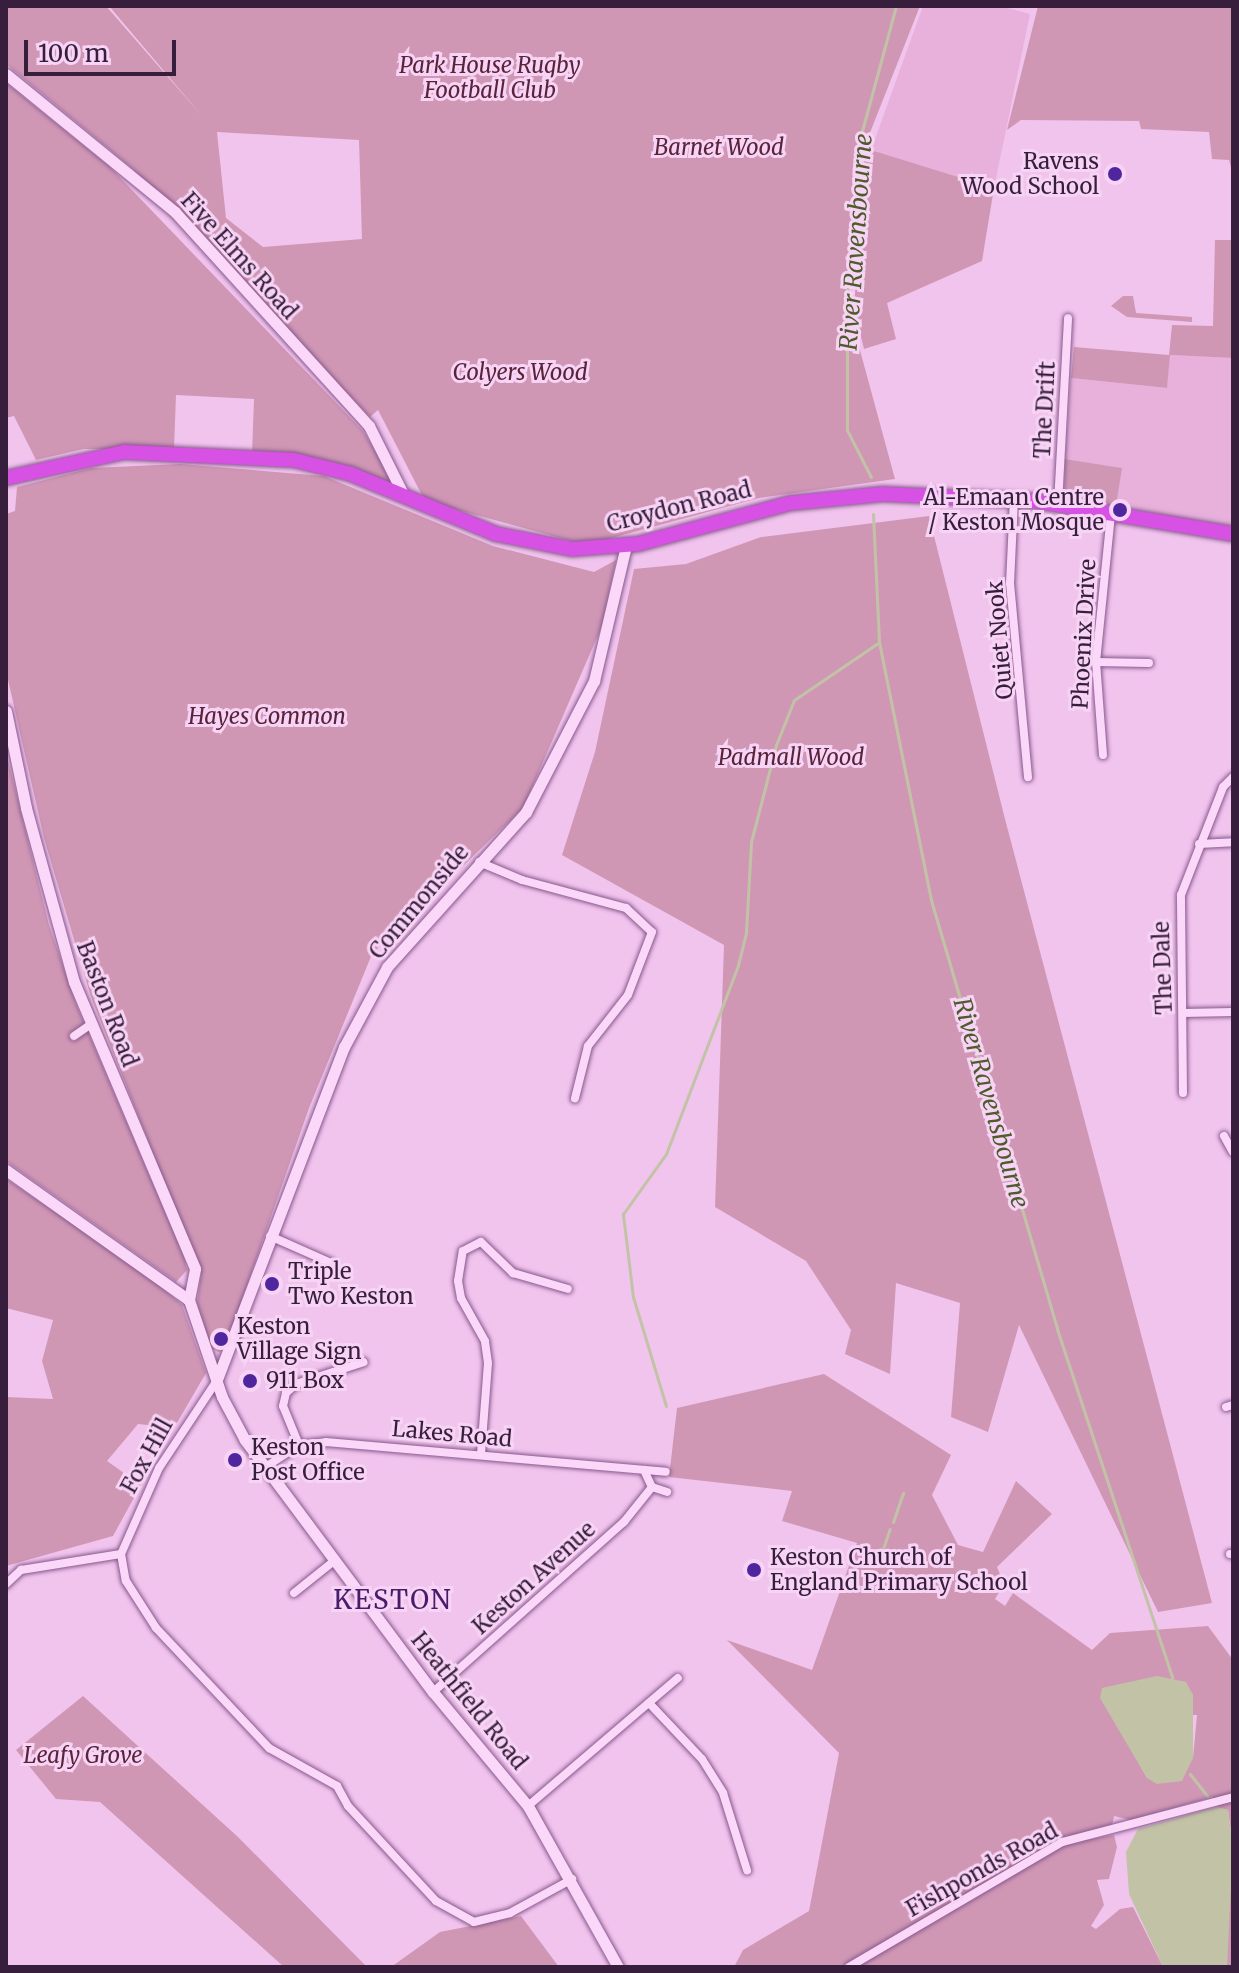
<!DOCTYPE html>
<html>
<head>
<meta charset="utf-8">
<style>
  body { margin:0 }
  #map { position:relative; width:1239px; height:1973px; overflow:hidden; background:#f1c4ee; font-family:Merriweather,serif }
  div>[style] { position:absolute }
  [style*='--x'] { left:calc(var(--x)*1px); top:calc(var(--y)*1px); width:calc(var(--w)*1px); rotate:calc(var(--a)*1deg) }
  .farmland>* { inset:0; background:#e7b1dc }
  .green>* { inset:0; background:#d097b5 }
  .water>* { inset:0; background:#c2c3a6 }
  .stream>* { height:3px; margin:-1.5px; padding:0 1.5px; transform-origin:1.5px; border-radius:1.5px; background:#c2c3a6 }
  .roads { filter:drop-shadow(0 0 2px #87598c) drop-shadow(0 0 2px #87598c) }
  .street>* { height:8px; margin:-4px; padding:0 4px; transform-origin:4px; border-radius:4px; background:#fbd8f9 }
  .secondary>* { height:11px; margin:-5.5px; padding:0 5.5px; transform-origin:5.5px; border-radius:5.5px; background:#fbd8f9 }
  .highway>* { height:14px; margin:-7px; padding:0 7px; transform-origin:7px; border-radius:7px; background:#d751e4 }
  .dots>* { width:22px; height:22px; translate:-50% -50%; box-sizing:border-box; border:4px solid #f7d4f5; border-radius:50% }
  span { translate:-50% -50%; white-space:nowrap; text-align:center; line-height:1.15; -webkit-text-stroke:6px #f7d4f5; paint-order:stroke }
  .park-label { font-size:22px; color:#592339; font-style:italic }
  .poi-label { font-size:22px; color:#371e3c }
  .right { translate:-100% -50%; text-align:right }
  .left { translate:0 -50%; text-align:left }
  .street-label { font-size:22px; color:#371e3c }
  .water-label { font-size:24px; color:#4e5c2c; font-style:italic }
  .quarter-label { font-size:26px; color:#481b6b; letter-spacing:2px }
  .frame { position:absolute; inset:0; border:8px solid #371e3c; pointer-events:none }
  .scale { position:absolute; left:24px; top:40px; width:152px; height:36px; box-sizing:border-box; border:4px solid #371e3c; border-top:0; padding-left:10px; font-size:24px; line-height:28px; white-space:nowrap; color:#371e3c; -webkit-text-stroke:6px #f7d4f5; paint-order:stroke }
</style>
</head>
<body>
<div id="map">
  <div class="farmland">
    <div style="clip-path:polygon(923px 6px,1000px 6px,1030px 14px,994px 188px,871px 150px)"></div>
    <div style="clip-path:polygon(1170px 355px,1233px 358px,1233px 529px,1116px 506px,1121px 468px,1065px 459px,1071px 378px,1166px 388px)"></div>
  </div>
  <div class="green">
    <div style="clip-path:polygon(evenodd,6px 6px,106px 6px,202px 116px,109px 6px,920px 6px,860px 158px,848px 306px,895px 479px,759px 498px,586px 545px,425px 501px,378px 410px,370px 417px,132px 168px,6px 64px,6px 6px,217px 132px,359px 140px,362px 239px,263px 247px,226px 218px,217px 132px)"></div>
    <div style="clip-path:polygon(1038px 6px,1233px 6px,1233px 176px,1229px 160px,1212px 159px,1209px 132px,1141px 129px,1139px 121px,1021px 120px,1007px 130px)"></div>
    <div style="clip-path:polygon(6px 83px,110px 167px,363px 431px,398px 489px,352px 467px,252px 454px,254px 399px,176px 395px,174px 449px,84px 449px,36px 460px,14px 416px,6px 418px)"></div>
    <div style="clip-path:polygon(871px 150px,994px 188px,982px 261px,887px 303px,896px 339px,864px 349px,854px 309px,864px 162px)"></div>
    <div style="clip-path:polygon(1215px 240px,1233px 240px,1233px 358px,1170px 355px,1167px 388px,1071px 378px,1074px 347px,1169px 355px,1172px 325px,1213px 326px)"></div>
    <div style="clip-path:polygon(1123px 296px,1133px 296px,1136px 313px,1192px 317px,1192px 322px,1127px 317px,1111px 306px)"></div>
    <div style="clip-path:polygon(1065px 459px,1122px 468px,1116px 506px,1064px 499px)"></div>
    <div style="clip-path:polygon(180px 464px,324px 476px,493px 546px,594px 572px,616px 560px,602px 626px,523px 808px,372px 954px,309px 1108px,224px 1351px,218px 1352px,211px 1348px,197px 1303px,201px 1274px,91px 997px,44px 838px,6px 671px,6px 514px,15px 511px,17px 487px,91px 468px)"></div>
    <div style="clip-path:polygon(929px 516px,1005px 819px,1212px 1603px,1158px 1612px,1019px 1325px,988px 1432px,951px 1417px,960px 1303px,896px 1283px,890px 1374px,845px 1354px,851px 1330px,806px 1261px,715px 1207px,724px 945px,562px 855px,595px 752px,634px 569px,686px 564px,761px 537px)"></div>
    <div style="clip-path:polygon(6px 752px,49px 925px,76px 1004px,184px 1257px,187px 1270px,176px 1282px,6px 1161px)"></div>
    <div style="clip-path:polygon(6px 1179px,142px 1271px,182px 1305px,206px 1373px,174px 1428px,138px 1424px,107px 1461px,141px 1485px,113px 1536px,6px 1566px,6px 1397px,53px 1399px,42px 1361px,53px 1320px,6px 1308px)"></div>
    <div style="clip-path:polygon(evenodd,824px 1374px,951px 1455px,932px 1495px,958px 1545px,983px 1552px,1016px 1481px,1052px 1514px,997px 1567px,1004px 1584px,995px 1599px,1005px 1606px,1013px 1593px,1092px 1650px,1110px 1633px,1208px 1626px,1233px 1660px,1233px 1967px,1227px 1967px,1226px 1956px,1233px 1846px,1228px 1810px,1216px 1807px,1213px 1797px,1130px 1820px,1114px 1816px,1112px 1826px,1084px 1832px,1085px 1840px,1114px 1835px,1117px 1847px,1109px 1879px,1097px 1880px,1104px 1905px,1091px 1926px,1096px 1929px,1120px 1909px,1133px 1907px,1163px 1967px,734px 1967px,743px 1950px,809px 1911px,839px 1753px,727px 1640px,812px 1670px,857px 1543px,782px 1521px,792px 1491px,669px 1477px,677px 1408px,824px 1374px,1197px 1715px,1193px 1758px,1147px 1778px,1113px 1716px,1197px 1715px)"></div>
    <div style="clip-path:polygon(83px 1696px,238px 1837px,367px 1967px,284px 1967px,100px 1802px,56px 1799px,16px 1750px)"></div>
    <div style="clip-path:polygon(521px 1916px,559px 1967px,391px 1967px,440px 1932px)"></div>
  </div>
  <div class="water">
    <div style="clip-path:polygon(1157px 1676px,1186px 1682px,1193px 1695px,1193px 1758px,1182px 1781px,1157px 1784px,1147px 1778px,1100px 1698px,1102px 1688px)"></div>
    <div style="clip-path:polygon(1216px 1807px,1228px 1810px,1233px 1847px,1227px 1967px,1163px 1967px,1129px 1894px,1126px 1852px,1138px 1829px)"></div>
  </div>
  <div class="stream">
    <div style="--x:871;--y:477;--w:53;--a:-117.1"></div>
    <div style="--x:847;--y:430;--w:138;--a:-90"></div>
    <div style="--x:847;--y:292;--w:150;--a:-85.4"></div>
    <div style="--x:859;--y:142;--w:141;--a:-74.8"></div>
    <div style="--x:873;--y:514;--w:128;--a:87.3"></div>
    <div style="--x:879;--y:642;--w:263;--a:78.6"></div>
    <div style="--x:931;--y:900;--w:447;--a:73.6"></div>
    <div style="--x:1057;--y:1329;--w:367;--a:71.7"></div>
    <div style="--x:666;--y:1406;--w:114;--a:-106.8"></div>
    <div style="--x:633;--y:1297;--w:84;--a:-96.9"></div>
    <div style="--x:623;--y:1214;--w:74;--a:-54.4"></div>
    <div style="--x:666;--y:1154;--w:202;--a:-69.1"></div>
    <div style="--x:738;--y:965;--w:34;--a:-76"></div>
    <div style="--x:746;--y:932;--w:90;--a:-86.8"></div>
    <div style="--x:751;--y:842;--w:100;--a:-75.5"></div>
    <div style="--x:776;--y:745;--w:48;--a:-68.2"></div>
    <div style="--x:794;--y:700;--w:102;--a:-34.2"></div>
    <div style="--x:893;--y:1522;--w:31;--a:-71"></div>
    <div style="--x:877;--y:1566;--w:39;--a:-71"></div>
    <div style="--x:1190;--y:1774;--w:42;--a:51.8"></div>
  </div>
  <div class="roads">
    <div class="street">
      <div style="--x:1014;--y:499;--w:84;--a:92.7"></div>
      <div style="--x:1010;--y:583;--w:195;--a:84.7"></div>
      <div style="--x:1058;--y:504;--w:186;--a:-86.9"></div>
      <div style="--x:1096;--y:662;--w:53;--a:1.1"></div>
      <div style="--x:1103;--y:755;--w:93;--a:-94.3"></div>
      <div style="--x:1096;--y:662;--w:148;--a:-84.2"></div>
      <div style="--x:1199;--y:844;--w:34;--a:-3"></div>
      <div style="--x:479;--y:862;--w:47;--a:22.7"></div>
      <div style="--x:522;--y:880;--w:108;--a:15.1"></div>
      <div style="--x:626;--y:908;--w:35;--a:43"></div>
      <div style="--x:652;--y:932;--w:67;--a:110.9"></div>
      <div style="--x:628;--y:995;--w:65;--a:128.1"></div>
      <div style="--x:588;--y:1046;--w:54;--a:104"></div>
      <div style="--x:1183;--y:1013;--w:50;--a:-1.1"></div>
      <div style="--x:74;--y:1036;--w:21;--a:-35"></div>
      <div style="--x:1183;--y:1093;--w:198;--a:-90.6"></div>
      <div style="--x:1181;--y:895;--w:116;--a:-68.7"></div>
      <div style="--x:1223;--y:787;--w:14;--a:-45"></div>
      <div style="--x:1224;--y:1136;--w:18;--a:61"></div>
      <div style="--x:270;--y:1236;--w:67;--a:23.9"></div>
      <div style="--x:331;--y:1263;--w:6;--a:108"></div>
      <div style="--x:216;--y:1382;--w:103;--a:123.5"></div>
      <div style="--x:159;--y:1468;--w:94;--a:113.8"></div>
      <div style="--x:121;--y:1554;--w:27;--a:80"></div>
      <div style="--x:126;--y:1581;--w:56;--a:57.4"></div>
      <div style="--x:156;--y:1628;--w:165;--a:46.7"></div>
      <div style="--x:269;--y:1748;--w:78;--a:29.2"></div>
      <div style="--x:337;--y:1786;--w:23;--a:61"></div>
      <div style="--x:348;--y:1806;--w:129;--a:47.2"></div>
      <div style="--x:436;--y:1901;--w:43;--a:28.9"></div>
      <div style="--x:474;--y:1922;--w:37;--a:-14"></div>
      <div style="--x:510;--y:1913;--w:71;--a:-28.7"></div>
      <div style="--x:1226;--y:1407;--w:7;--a:-16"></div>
      <div style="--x:299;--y:1445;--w:42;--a:-112.3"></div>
      <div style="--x:283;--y:1406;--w:13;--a:-77"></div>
      <div style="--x:286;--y:1393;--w:13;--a:-42"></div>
      <div style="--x:296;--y:1384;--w:71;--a:-17.9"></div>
      <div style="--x:481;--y:1454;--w:91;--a:-85.6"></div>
      <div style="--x:488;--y:1363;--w:22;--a:-98"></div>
      <div style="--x:485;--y:1341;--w:49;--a:-119.2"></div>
      <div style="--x:461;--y:1298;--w:17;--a:-100"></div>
      <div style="--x:458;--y:1281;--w:30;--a:-81"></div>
      <div style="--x:463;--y:1251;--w:20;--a:-27"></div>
      <div style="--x:481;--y:1242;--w:45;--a:44.1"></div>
      <div style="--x:513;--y:1273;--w:57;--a:16.2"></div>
      <div style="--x:264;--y:1468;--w:42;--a:-33.3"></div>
      <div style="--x:299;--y:1445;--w:27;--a:-6"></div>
      <div style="--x:326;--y:1442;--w:341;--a:5"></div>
      <div style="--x:644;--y:1470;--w:19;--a:65"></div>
      <div style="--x:652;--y:1487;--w:16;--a:18"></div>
      <div style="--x:1230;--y:1554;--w:3;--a:0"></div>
      <div style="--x:6;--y:1584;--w:21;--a:-43"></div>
      <div style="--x:21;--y:1570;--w:101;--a:-9.1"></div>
      <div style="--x:294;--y:1593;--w:51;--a:-38.7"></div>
      <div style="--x:433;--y:1692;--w:256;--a:-41.7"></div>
      <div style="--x:624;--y:1522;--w:45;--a:-51.3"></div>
      <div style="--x:649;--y:1703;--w:77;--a:46.6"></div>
      <div style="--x:702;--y:1759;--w:40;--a:58"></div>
      <div style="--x:723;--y:1793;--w:81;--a:72.7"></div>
      <div style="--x:528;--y:1806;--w:197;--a:-40.5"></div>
      <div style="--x:849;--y:1967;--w:247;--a:-30.4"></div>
      <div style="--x:1062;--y:1842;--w:177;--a:-14.7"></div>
    </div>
    <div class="secondary">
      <div style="--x:6;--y:74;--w:218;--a:39.2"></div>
      <div style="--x:175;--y:212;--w:289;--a:47.8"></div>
      <div style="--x:369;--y:426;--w:78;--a:63.4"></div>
      <div style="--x:6;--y:711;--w:99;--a:78.3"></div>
      <div style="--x:26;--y:808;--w:180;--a:74.6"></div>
      <div style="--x:74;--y:982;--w:311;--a:67.1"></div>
      <div style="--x:195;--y:1269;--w:32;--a:101"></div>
      <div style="--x:6;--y:1170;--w:224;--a:35.4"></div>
      <div style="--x:189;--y:1300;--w:102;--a:71.2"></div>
      <div style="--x:222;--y:1397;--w:49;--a:61.9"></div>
      <div style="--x:245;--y:1440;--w:314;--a:53.3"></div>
      <div style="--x:433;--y:1692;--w:148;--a:50.2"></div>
      <div style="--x:528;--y:1806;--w:184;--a:60.8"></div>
      <div style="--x:216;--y:1382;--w:359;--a:-69.1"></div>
      <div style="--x:344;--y:1047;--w:91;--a:-61.7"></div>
      <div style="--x:387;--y:967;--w:208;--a:-48.1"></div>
      <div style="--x:526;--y:812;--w:148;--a:-62.6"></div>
      <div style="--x:594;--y:681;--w:139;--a:-76.7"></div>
    </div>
    <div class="highway">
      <div style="--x:6;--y:478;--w:121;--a:-12.4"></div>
      <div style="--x:124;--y:452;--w:170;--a:2.7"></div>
      <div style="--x:294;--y:460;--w:59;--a:13.8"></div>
      <div style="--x:351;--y:474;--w:157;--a:22.5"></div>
      <div style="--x:496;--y:534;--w:77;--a:11.2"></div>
      <div style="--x:572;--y:549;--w:66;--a:-4.3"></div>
      <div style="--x:638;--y:544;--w:158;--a:-15"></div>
      <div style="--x:791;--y:503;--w:92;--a:-5.6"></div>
      <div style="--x:883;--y:494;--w:153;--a:2.6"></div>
      <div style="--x:1036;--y:501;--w:200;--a:9.5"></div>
    </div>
  </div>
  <div class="dots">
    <div style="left:1115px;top:174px;background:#50269f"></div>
    <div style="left:1120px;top:510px;background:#50269f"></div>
    <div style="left:272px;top:1284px;background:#50269f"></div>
    <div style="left:221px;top:1339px;background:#50269f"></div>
    <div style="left:250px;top:1381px;background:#50269f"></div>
    <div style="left:235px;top:1460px;background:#50269f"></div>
    <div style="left:754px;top:1570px;background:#50269f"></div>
  </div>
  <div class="park-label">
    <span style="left:490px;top:78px">Park House Rugby<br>Football Club</span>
    <span style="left:719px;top:148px">Barnet Wood</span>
    <span style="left:520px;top:373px">Colyers Wood</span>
    <span style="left:267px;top:717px">Hayes Common</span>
    <span style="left:791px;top:758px">Padmall Wood</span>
    <span style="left:83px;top:1756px">Leafy Grove</span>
  </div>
  <div class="poi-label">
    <span class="right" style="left:1099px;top:174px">Ravens<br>Wood School</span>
    <span class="right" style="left:1104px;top:510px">Al-Emaan Centre<br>/ Keston Mosque</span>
    <span class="left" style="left:288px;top:1284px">Triple<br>Two Keston</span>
    <span class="left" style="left:237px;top:1339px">Keston<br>Village Sign</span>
    <span class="left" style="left:266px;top:1381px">911 Box</span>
    <span class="left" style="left:251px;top:1460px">Keston<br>Post Office</span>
    <span class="left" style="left:770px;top:1570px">Keston Church of<br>England Primary School</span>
  </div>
  <div class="street-label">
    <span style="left:239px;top:256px;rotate:48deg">Five Elms Road</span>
    <span style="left:1045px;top:410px;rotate:-87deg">The Drift</span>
    <span style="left:679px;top:507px;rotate:-14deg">Croydon Road</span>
    <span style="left:1084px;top:634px;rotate:-87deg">Phoenix Drive</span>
    <span style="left:1000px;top:640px;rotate:-95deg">Quiet Nook</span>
    <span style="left:419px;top:902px;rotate:-50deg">Commonside</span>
    <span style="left:1163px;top:968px;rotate:-92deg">The Dale</span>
    <span style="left:107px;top:1004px;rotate:69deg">Baston Road</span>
    <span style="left:452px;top:1434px;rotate:5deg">Lakes Road</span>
    <span style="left:147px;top:1456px;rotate:-61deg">Fox Hill</span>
    <span style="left:534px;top:1578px;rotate:-42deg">Keston Avenue</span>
    <span style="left:469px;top:1701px;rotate:51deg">Heathfield Road</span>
    <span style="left:982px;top:1870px;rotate:-29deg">Fishponds Road</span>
  </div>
  <div class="water-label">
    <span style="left:856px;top:242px;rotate:-86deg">River Ravensbourne</span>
    <span style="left:991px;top:1103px;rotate:74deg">River Ravensbourne</span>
  </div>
  <div class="quarter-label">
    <span style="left:393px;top:1600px">KESTON</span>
  </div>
  <div class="frame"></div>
  <div class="scale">100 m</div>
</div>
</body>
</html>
